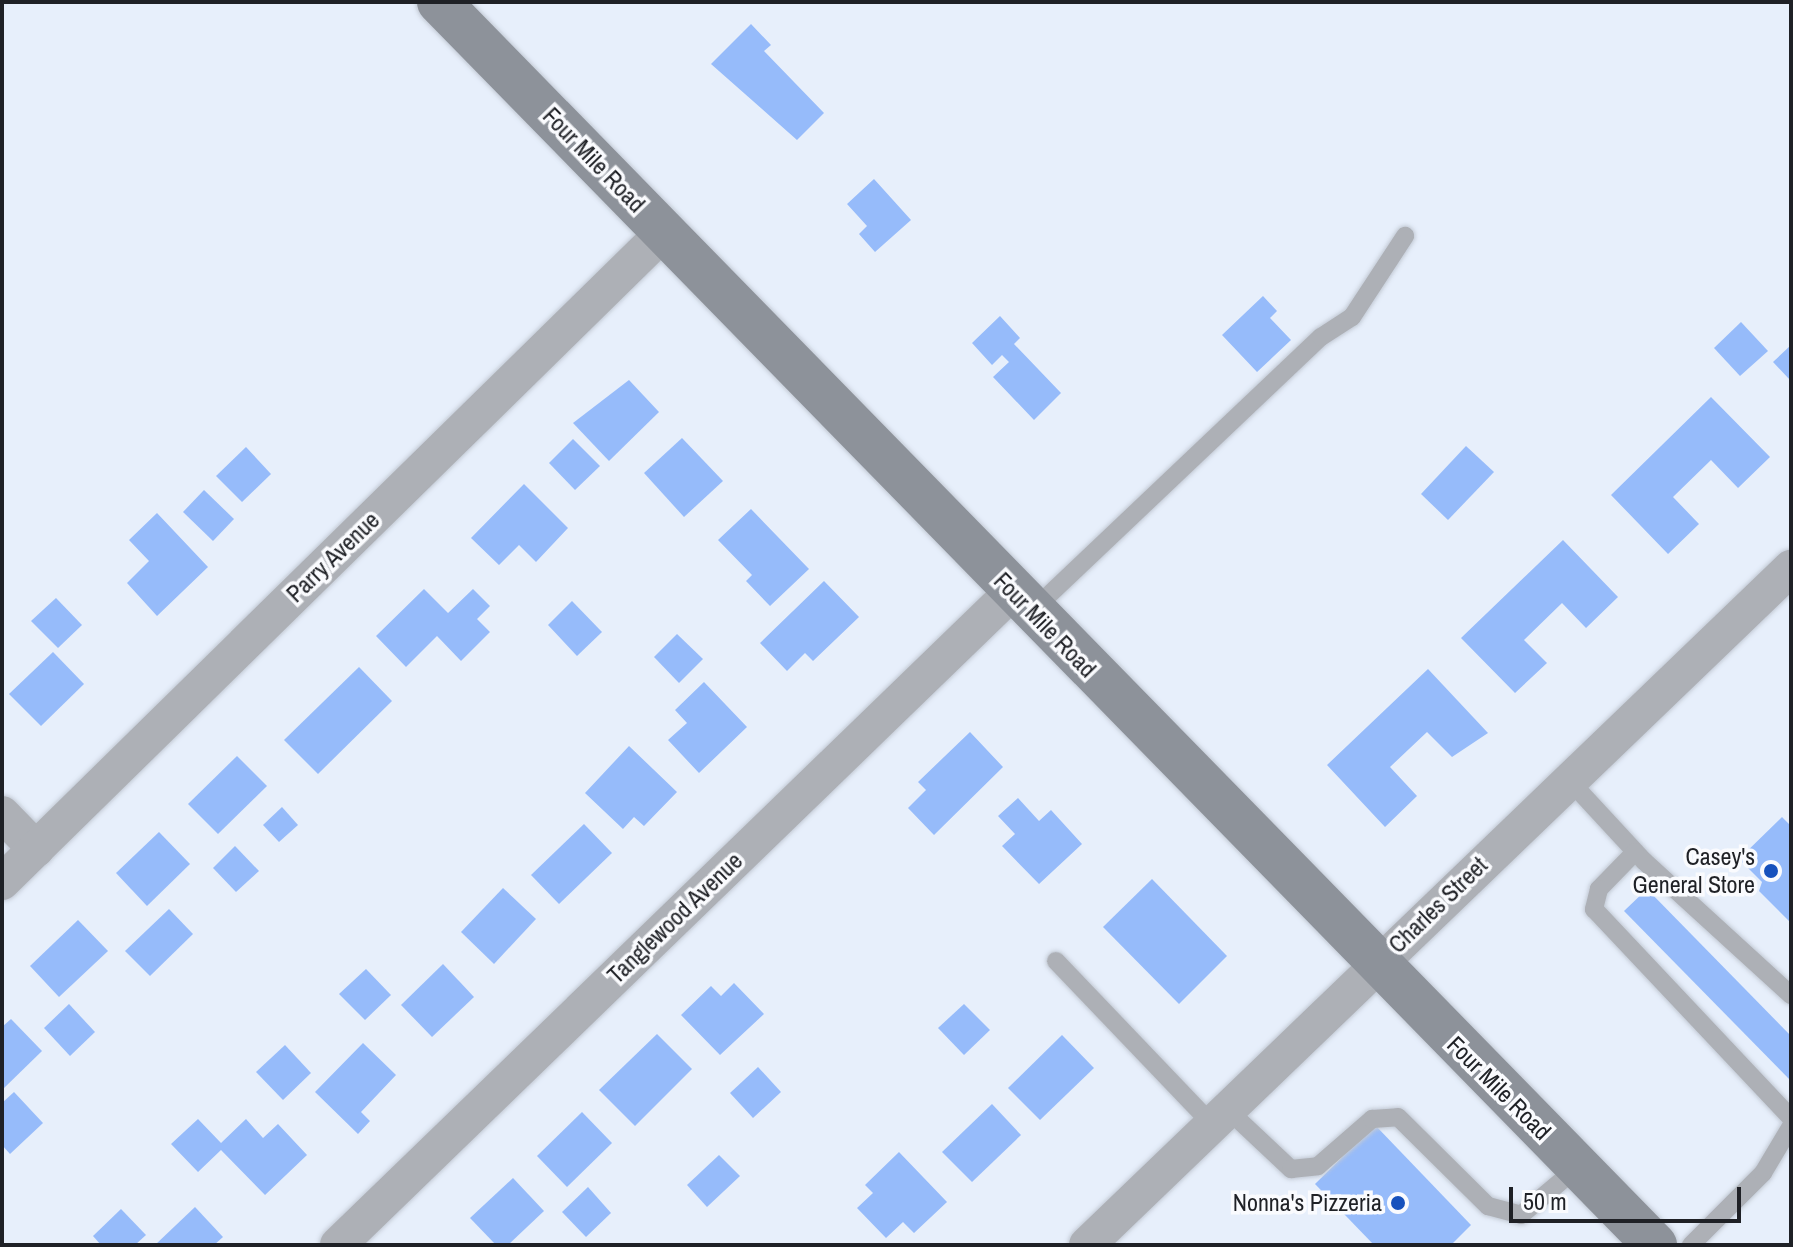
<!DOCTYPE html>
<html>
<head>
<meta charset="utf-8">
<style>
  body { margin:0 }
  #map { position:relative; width:1793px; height:1247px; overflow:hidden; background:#e7effb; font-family:"Archivo Narrow",sans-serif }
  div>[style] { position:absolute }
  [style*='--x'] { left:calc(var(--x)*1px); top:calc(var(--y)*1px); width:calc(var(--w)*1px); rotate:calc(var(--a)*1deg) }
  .building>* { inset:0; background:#96bbfa }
  .roads { filter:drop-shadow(0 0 2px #c3cad5) drop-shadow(0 0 2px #c3cad5) }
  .service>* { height:18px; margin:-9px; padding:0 9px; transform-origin:9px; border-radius:9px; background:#adb0b6 }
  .minor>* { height:36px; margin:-18px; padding:0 18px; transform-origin:18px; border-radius:18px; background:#adb0b6 }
  .secondary>* { height:44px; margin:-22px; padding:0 22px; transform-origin:22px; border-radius:22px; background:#8d929a }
  .dots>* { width:22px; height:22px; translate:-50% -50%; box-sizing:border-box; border:4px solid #fafbfe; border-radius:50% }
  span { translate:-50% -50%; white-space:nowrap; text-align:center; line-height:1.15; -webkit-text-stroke:7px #fafbfe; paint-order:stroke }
  .street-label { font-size:24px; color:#1f2126 }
  .poi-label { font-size:24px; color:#1f2126 }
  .right { translate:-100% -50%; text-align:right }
  .frame { position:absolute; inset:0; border:4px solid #1f2126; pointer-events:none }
  .scale { position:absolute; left:1509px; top:1187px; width:232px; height:36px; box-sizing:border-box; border:4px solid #1f2126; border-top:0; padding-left:10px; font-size:24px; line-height:28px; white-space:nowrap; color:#1f2126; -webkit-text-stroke:6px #fafbfe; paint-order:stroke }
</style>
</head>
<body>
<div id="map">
  <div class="building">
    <div style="clip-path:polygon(751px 24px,771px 45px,764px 51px,824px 113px,797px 140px,711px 64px)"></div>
    <div style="clip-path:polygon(874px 179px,911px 220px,875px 252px,859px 234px,867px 226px,847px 204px)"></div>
    <div style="clip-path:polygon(1263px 296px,1277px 311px,1270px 318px,1291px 340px,1257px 372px,1222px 335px)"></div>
    <div style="clip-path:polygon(1000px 316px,1020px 338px,1014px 344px,1061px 393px,1034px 420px,993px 377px,1009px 362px,1002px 355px,992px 365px,972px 343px)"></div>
    <div style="clip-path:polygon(1741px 322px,1768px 351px,1740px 376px,1714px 348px)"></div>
    <div style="clip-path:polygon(1791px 345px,1791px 381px,1773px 362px)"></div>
    <div style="clip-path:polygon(629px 380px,659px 412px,609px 461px,573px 423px)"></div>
    <div style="clip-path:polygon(1711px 397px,1770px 457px,1738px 488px,1711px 460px,1673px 497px,1699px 524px,1668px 554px,1611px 495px)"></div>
    <div style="clip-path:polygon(682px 438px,723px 481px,684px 517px,644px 473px)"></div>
    <div style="clip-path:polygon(573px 439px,600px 466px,575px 490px,549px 463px)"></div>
    <div style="clip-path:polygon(1466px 446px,1494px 472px,1448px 520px,1421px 494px)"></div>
    <div style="clip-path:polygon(246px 447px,271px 474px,242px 502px,216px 476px)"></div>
    <div style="clip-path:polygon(524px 484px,568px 528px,536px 562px,519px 545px,499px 565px,471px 538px)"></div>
    <div style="clip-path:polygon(204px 490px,234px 519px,213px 541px,183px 512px)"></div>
    <div style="clip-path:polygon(751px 509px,809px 569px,770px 606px,746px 581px,752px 575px,718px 540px)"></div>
    <div style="clip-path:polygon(157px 513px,208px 567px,157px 616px,127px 583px,149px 561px,129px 540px)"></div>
    <div style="clip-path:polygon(1563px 540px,1618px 597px,1586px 628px,1562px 603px,1524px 640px,1547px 663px,1515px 693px,1461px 638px)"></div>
    <div style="clip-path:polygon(824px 581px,859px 617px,813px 661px,805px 653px,787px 671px,760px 643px)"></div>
    <div style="clip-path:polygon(424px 589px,448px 613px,473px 589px,490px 606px,477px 619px,490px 632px,461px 661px,437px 636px,406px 667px,376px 636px)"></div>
    <div style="clip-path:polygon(56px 598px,82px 625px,58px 648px,31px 621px)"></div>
    <div style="clip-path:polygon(572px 601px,602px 632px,577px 656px,548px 625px)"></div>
    <div style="clip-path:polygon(677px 634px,703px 659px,679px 683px,654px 657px)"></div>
    <div style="clip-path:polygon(53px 652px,84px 684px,41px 726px,9px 694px)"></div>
    <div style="clip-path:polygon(359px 667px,392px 701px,318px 774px,284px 740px)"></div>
    <div style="clip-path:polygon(1428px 669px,1488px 733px,1452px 757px,1427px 732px,1390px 767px,1417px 796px,1385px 827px,1327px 765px)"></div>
    <div style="clip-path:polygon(704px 682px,747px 727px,699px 773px,668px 740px,687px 723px,675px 710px)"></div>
    <div style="clip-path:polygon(970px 732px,1003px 767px,934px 835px,908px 808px,926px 790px,918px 782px)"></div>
    <div style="clip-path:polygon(629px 746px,677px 792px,644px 826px,634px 817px,623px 829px,585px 793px)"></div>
    <div style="clip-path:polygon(237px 756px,267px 786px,218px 834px,188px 804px)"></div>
    <div style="clip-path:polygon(1018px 798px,1039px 821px,1051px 810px,1082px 844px,1039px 884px,1002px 846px,1015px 834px,998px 816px)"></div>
    <div style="clip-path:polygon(282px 807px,298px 825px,279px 842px,263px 825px)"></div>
    <div style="clip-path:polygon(1782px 817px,1791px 826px,1791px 923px,1759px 891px,1762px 882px,1739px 859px)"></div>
    <div style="clip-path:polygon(584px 824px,612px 853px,559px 904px,531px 875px)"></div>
    <div style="clip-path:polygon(159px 832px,190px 864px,147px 906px,116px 873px)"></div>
    <div style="clip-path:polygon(235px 846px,259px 871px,236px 892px,213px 868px)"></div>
    <div style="clip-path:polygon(1152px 879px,1227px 956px,1179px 1004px,1103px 927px)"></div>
    <div style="clip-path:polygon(503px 888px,536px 919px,494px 964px,461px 932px)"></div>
    <div style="clip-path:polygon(1647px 889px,1791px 1036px,1791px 1081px,1624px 911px)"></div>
    <div style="clip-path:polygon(169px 909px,193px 934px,150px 976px,125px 951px)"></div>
    <div style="clip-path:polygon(78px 920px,108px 951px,59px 997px,30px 966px)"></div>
    <div style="clip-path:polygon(443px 964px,474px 997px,432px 1037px,401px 1005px)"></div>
    <div style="clip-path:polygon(366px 969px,391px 995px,365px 1020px,339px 994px)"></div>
    <div style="clip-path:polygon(734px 983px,764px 1014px,720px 1055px,681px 1015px,711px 986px,721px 996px)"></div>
    <div style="clip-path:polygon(69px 1004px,95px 1032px,70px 1056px,44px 1028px)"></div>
    <div style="clip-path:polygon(964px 1004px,990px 1030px,964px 1055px,938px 1028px)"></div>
    <div style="clip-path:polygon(11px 1019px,42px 1051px,2px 1090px,2px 1027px)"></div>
    <div style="clip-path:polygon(657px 1034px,692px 1069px,635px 1126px,599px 1090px)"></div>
    <div style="clip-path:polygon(1062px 1035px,1094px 1068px,1040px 1120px,1008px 1088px)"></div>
    <div style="clip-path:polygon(363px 1043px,396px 1075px,361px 1112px,370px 1121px,358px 1134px,315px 1092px)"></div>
    <div style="clip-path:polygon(285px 1045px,311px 1073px,283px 1100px,256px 1072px)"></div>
    <div style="clip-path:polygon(758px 1067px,781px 1092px,753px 1118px,730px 1093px)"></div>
    <div style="clip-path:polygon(14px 1092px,43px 1123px,10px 1154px,2px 1145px,2px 1103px)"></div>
    <div style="clip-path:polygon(992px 1104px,1021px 1135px,972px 1182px,942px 1152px)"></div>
    <div style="clip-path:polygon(582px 1112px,612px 1143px,567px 1187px,537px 1156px)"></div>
    <div style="clip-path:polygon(198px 1119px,221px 1143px,246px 1119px,263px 1138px,278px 1124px,307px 1155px,265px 1195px,221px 1150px,198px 1172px,171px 1144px)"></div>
    <div style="clip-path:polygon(1375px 1125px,1471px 1225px,1451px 1245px,1374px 1245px,1315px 1184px)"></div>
    <div style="clip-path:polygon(899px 1152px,947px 1202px,914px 1233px,903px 1222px,886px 1238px,857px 1208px,873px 1193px,865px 1185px)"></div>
    <div style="clip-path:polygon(719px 1155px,740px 1176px,707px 1207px,687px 1185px)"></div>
    <div style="clip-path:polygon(513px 1178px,544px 1211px,508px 1245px,496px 1245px,470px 1218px)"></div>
    <div style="clip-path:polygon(588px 1187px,611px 1213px,586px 1237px,562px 1212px)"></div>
    <div style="clip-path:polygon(195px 1207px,223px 1237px,214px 1245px,155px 1245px)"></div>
    <div style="clip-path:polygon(121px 1209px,146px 1235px,135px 1245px,101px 1245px,93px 1236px)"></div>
  </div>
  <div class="roads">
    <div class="service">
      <div style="--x:1034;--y:609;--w:395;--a:-43.5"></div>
      <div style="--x:1321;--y:337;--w:37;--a:-33"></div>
      <div style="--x:1352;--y:317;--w:97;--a:-56.8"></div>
      <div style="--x:1569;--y:780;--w:110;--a:47.2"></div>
      <div style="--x:1644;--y:861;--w:199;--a:42.4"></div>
      <div style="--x:1635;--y:852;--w:52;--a:134.2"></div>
      <div style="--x:1599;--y:889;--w:21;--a:104"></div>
      <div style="--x:1594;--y:909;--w:287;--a:46.7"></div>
      <div style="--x:1056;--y:961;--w:226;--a:46.3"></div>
      <div style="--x:1227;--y:1109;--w:88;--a:43.2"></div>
      <div style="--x:1291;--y:1169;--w:27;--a:-6"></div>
      <div style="--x:1318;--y:1166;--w:72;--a:-41"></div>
      <div style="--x:1372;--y:1119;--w:26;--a:-4"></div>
      <div style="--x:1398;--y:1117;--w:127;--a:44.7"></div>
      <div style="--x:1488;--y:1206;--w:34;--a:15"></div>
      <div style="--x:1521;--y:1215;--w:75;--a:-40.1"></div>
      <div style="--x:1691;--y:1245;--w:102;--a:-45"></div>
      <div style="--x:1763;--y:1173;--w:55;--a:-59.2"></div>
    </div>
    <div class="minor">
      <div style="--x:2;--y:814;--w:49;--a:45.8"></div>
      <div style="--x:2;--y:882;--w:928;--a:-44.48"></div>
      <div style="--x:338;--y:1245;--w:940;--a:-44.09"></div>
      <div style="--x:1087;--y:1245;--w:977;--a:-43.88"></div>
    </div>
    <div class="secondary">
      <div style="--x:439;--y:2;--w:1739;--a:45.63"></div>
    </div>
  </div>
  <div class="dots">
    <div style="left:1771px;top:871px;background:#1651bd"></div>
    <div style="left:1398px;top:1203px;background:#1651bd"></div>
  </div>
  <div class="street-label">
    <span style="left:594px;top:160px;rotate:46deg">Four Mile Road</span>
    <span style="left:333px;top:557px;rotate:-44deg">Parry Avenue</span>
    <span style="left:1045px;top:625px;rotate:46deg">Four Mile Road</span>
    <span style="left:1438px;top:905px;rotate:-44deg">Charles Street</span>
    <span style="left:675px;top:918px;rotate:-44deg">Tanglewood Avenue</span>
    <span style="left:1499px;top:1088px;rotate:45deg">Four Mile Road</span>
  </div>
  <div class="poi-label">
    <span class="right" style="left:1755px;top:871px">Casey's<br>General Store</span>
    <span class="right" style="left:1382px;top:1203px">Nonna's Pizzeria</span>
  </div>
  <div class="frame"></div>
  <div class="scale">50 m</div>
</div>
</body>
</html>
